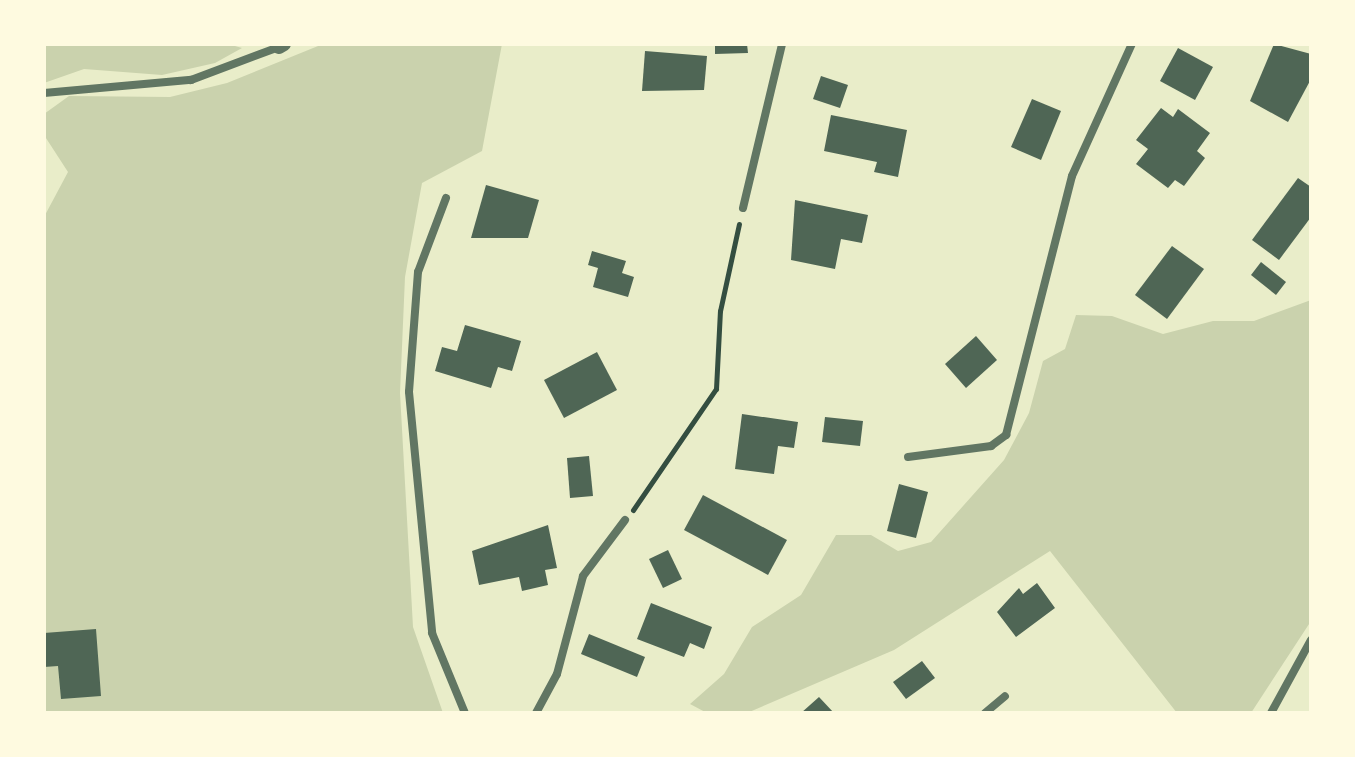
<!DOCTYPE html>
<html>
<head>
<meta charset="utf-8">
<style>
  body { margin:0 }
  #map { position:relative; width:1355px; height:757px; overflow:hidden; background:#e9edc9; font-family:Commissioner,sans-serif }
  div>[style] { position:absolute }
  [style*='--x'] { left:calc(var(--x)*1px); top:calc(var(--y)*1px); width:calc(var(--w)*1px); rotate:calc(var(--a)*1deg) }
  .green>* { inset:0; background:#cad2ad }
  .building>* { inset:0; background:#4f6655 }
  .path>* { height:5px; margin:-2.5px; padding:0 2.5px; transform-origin:2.5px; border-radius:2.5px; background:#344e41 }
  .minor>* { height:8px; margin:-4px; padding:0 4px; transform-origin:4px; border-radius:4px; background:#617663 }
  .tertiary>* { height:14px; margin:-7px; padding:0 7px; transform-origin:7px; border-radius:7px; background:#617663 }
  span { translate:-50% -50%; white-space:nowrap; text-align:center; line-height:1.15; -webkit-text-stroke:8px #fefae0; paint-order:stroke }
  .frame { position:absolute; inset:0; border:46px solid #fefae0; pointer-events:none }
</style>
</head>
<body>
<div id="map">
  <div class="green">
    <div style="clip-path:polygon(44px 44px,228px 44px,242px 48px,215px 63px,162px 75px,84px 69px,44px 83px)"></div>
    <div style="clip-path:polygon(323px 44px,502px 44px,482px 151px,422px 183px,405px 277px,400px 393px,413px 627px,443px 713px,44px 713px,44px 217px,68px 172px,44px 135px,44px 114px,69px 96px,170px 97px,227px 83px)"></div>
    <div style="clip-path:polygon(1311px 300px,1311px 621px,1251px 713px,1177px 713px,1050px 551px,894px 650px,747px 713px,707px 713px,690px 704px,724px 674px,752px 627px,801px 595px,836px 535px,871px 535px,898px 551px,931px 542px,1004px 460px,1029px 413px,1043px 361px,1065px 349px,1076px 315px,1112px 316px,1163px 334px,1213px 321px,1254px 321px)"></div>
  </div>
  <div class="building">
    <div style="clip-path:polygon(715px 44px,747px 44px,748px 53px,715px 54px)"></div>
    <div style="clip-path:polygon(1274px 44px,1311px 54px,1311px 79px,1288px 122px,1250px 101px)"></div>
    <div style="clip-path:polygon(1178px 48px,1213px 67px,1195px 100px,1160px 81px)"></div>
    <div style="clip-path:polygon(645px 51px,707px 56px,704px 90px,642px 91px)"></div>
    <div style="clip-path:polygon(821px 76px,848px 85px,840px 108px,813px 99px)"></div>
    <div style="clip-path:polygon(1032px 99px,1061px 111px,1041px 160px,1011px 147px)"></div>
    <div style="clip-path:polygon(1161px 108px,1173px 117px,1178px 109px,1210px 133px,1197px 151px,1205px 158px,1184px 186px,1175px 180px,1168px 188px,1136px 164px,1148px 149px,1136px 140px)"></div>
    <div style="clip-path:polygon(831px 115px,907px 130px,898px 177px,874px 172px,877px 162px,824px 151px)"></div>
    <div style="clip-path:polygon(1298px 178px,1311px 187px,1311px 217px,1279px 260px,1252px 240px)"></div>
    <div style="clip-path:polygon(486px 185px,539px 200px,528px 238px,471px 238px)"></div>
    <div style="clip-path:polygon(795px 200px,868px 215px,862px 243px,841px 239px,835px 269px,791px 260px)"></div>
    <div style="clip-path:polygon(1172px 246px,1204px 269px,1167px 319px,1135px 295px)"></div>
    <div style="clip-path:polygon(592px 251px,626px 261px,622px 273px,634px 277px,628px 297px,593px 287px,598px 268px,588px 265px)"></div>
    <div style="clip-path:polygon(1261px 262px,1286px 282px,1276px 295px,1251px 275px)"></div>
    <div style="clip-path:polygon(465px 325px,521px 341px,512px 371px,498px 367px,491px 388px,435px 371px,442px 347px,457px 351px)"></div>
    <div style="clip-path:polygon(976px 336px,997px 360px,966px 388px,945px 364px)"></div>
    <div style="clip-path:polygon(597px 352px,617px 390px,564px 418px,544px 380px)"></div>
    <div style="clip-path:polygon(742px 414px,798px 422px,794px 448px,778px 446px,774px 474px,735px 469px)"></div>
    <div style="clip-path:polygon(825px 417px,863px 421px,860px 446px,822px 442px)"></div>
    <div style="clip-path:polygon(589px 456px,593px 496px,570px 498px,567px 458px)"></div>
    <div style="clip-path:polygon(899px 484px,928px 492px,916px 538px,887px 531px)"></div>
    <div style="clip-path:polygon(703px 495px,787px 540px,768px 575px,684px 530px)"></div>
    <div style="clip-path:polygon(548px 525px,557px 568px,545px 570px,548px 585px,522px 591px,519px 577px,479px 585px,472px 551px)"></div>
    <div style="clip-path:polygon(668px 550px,682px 579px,663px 588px,649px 559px)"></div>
    <div style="clip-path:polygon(1037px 583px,1055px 608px,1016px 637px,997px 612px,1019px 588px,1023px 594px)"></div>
    <div style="clip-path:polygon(651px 603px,712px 627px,704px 649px,690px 643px,684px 657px,637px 639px)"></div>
    <div style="clip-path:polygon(96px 629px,101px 696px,61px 699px,58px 666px,44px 667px,44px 633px)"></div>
    <div style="clip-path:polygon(589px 634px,645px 657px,637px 677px,581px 654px)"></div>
    <div style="clip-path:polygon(922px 661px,935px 678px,906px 699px,893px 682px)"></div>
    <div style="clip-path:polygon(819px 697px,834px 713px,801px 713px)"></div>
  </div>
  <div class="path">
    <div style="--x:633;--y:510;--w:147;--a:-55.6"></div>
    <div style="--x:716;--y:389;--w:78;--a:-87.1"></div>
    <div style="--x:720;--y:311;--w:89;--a:-77.7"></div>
  </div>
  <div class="minor">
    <div style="--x:44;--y:93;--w:148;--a:-5.1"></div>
    <div style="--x:191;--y:80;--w:94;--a:-20.6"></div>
    <div style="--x:446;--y:198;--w:79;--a:110.7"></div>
    <div style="--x:418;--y:272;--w:120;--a:94.3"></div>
    <div style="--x:409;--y:392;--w:242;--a:84.5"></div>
    <div style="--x:432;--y:633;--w:87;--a:67.6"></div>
    <div style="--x:743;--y:208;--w:169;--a:-76.6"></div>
    <div style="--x:908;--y:457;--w:84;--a:-7.5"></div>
    <div style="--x:991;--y:446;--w:19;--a:-36"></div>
    <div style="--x:1006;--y:435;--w:267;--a:-75.7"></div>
    <div style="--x:1072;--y:176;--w:145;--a:-65.6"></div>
    <div style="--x:536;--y:713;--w:44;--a:-61.7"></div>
    <div style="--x:557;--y:674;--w:101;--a:-75.1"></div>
    <div style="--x:583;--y:576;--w:70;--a:-53.1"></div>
    <div style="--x:985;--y:713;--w:26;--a:-40"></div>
    <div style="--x:1271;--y:713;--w:83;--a:-61.3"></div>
  </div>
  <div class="tertiary">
    <div style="--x:279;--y:47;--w:6;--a:-31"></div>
  </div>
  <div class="frame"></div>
</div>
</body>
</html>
